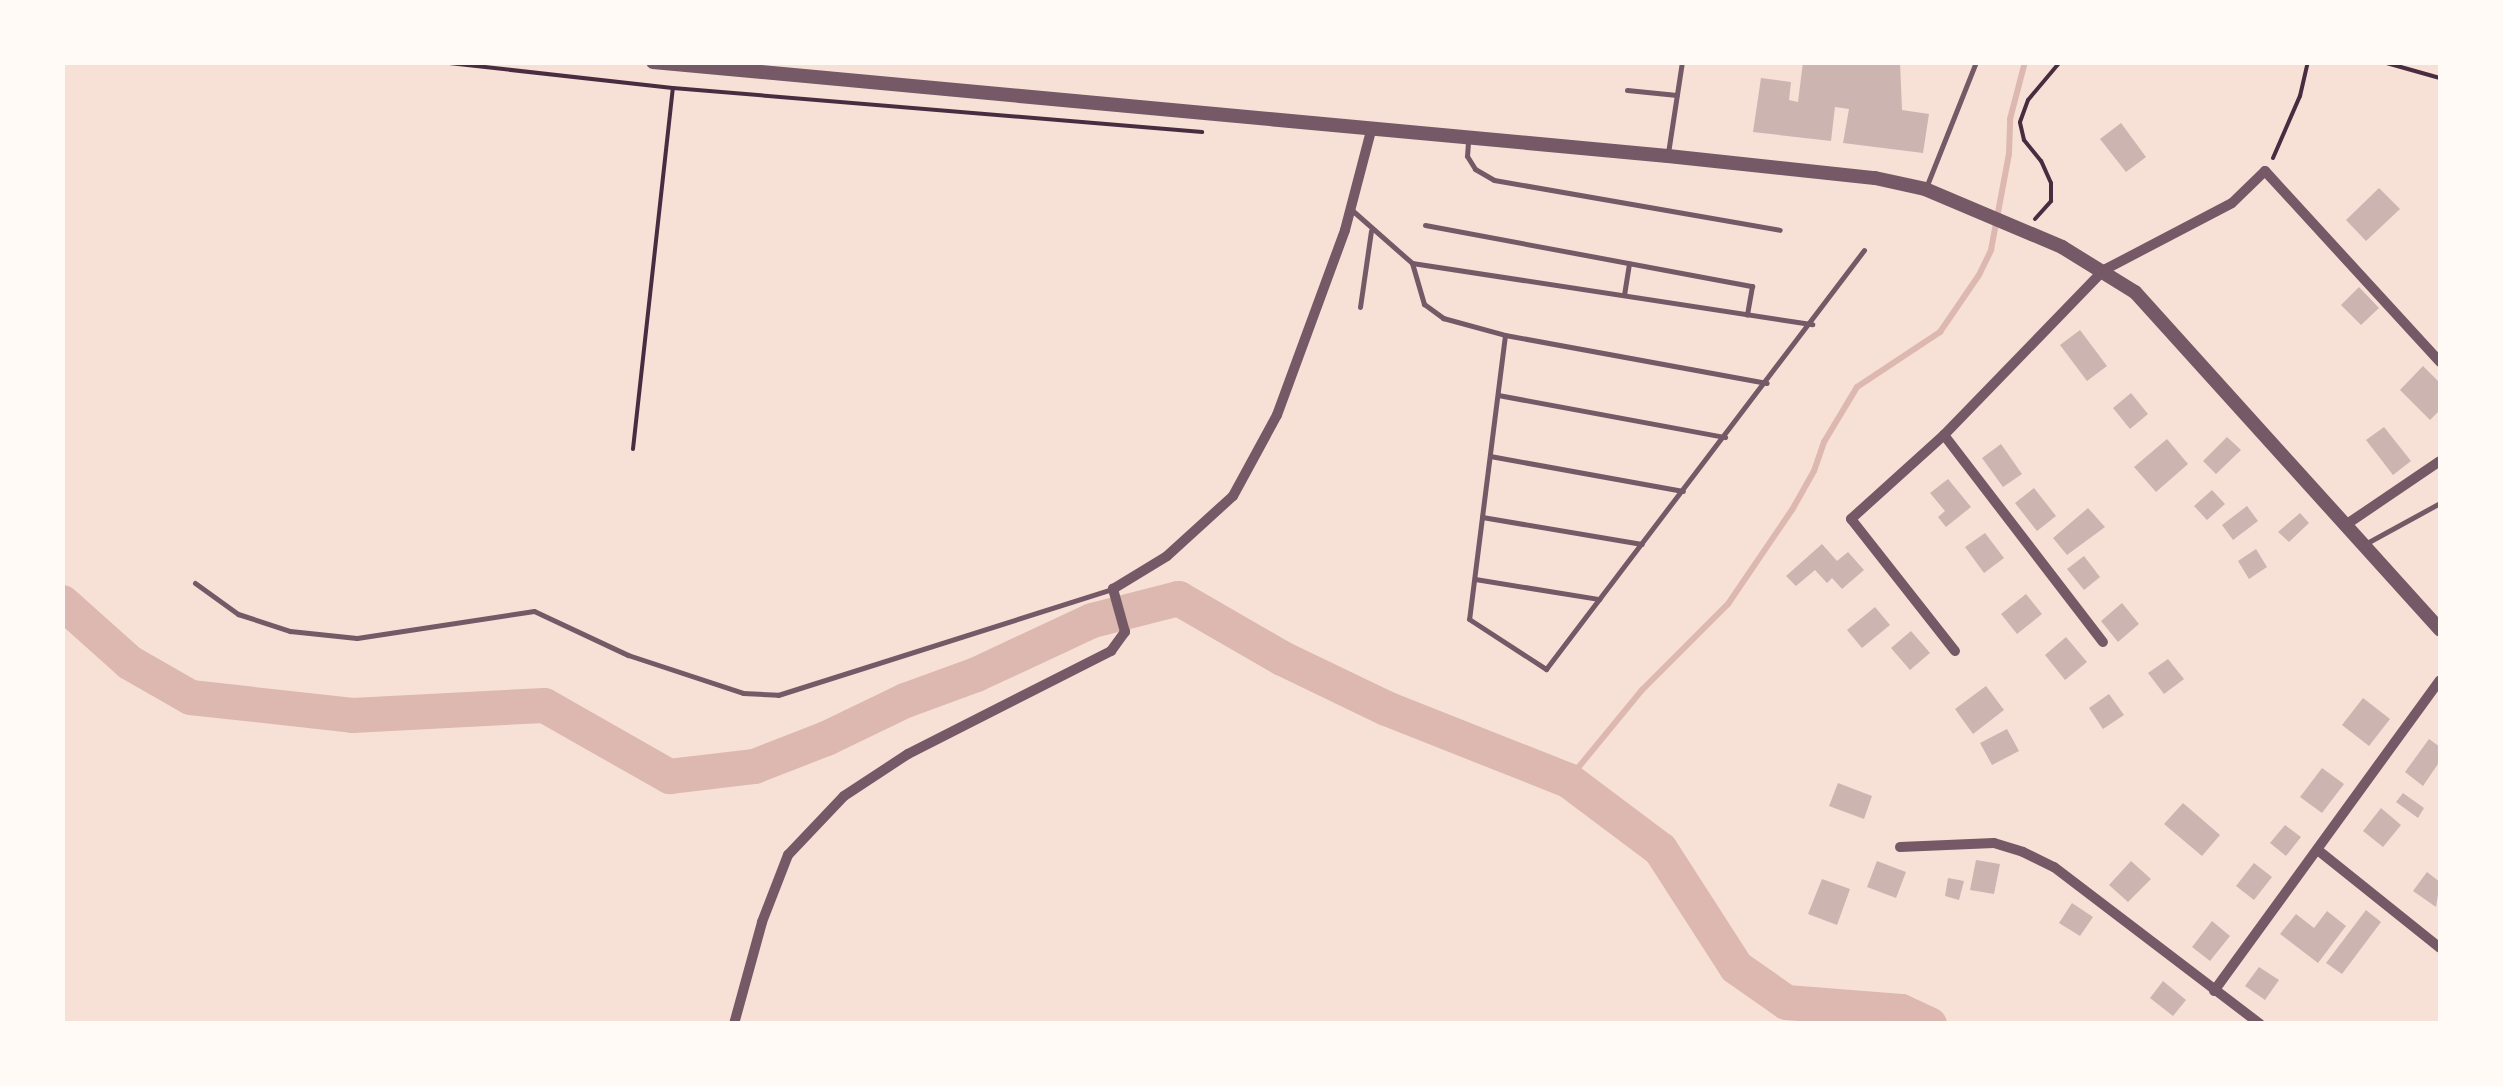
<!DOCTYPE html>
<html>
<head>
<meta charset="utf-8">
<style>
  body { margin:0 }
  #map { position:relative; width:2503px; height:1086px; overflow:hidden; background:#f7e1d7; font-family:"Noto Sans",sans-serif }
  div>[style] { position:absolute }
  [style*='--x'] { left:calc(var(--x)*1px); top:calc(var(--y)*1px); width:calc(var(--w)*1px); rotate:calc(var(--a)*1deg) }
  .stream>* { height:6px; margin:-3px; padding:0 3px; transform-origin:3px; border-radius:3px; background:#dcb8b0 }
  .river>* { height:35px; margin:-17.5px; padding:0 17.5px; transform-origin:17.5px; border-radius:17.5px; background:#dcb8b0 }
  .building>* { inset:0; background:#ccb4b1 }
  .path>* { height:4px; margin:-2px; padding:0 2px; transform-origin:2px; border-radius:2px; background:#4a2c40 }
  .service>* { height:5px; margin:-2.5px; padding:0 2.5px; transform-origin:2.5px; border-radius:2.5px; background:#755966 }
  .minor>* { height:10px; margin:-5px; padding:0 5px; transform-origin:5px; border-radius:5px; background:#755966 }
  .tertiary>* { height:14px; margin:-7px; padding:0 7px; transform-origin:7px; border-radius:7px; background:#755966 }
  span { translate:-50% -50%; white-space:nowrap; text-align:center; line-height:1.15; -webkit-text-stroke:8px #fffaf5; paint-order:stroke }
  .frame { position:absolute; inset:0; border:65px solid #fffaf5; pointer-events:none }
</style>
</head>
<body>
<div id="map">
  <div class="stream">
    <div style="--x:1568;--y:780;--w:117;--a:-50.6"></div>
    <div style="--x:1642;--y:690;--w:122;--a:-45"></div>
    <div style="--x:1728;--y:604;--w:114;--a:-55.8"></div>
    <div style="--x:1792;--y:510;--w:45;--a:-60.6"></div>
    <div style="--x:1814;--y:471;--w:31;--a:-71"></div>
    <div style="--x:1824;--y:442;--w:64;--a:-59"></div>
    <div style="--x:1857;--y:387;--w:100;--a:-33.5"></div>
    <div style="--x:1940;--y:332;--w:69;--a:-55.6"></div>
    <div style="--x:1979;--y:275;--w:28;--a:-64"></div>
    <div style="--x:1991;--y:250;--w:98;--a:-79.4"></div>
    <div style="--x:2009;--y:154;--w:35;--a:-88"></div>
    <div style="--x:2010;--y:119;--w:59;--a:-75.3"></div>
  </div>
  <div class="river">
    <div style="--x:62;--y:602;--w:90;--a:41.8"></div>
    <div style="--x:129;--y:662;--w:70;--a:29.8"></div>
    <div style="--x:190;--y:697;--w:163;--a:6.3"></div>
    <div style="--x:352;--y:715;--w:192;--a:-3"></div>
    <div style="--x:544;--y:705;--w:144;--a:29.6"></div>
    <div style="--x:669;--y:776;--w:86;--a:-6.7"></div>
    <div style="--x:754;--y:766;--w:77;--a:-21.3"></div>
    <div style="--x:826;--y:738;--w:88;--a:-25.7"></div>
    <div style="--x:905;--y:700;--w:76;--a:-20.1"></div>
    <div style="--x:976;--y:674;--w:128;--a:-25"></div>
    <div style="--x:1092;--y:620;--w:89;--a:-14.3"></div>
    <div style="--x:1178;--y:598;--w:120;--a:30"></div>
    <div style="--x:1282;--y:658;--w:115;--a:25.7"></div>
    <div style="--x:1386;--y:708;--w:196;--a:21.6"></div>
    <div style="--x:1568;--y:780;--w:115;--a:36.9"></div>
    <div style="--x:1660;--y:849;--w:140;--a:57.2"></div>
    <div style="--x:1736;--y:967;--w:61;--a:35"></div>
    <div style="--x:1786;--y:1002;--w:115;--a:4.5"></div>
    <div style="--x:1901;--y:1011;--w:31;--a:25"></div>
  </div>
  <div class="building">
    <div style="clip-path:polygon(1803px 62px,1900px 62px,1902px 110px,1929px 114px,1923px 153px,1843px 143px,1849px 109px,1835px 107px,1831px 141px,1753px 132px,1761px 78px,1791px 82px,1789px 100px,1798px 102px)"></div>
    <div style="clip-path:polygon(2121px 123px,2146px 157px,2126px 172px,2100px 139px)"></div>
    <div style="clip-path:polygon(2379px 188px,2400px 209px,2366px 241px,2346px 220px)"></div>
    <div style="clip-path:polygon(2359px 287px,2379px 308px,2361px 325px,2341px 305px)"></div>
    <div style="clip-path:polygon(2080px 330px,2107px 366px,2087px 381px,2060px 345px)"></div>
    <div style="clip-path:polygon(2423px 366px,2440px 383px,2440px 410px,2430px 420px,2400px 390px)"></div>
    <div style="clip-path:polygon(2131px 393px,2148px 414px,2130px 429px,2113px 408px)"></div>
    <div style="clip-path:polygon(2384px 427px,2411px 461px,2393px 475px,2366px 440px)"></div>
    <div style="clip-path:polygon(2227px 437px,2241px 450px,2216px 474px,2203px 461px)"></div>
    <div style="clip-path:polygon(2167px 439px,2188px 464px,2156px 492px,2134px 467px)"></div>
    <div style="clip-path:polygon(2001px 444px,2022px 474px,2003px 487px,1982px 458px)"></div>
    <div style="clip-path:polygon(1948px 479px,1971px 507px,1946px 527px,1938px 517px,1945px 511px,1930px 493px)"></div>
    <div style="clip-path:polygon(2034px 488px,2056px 516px,2037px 531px,2015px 503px)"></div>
    <div style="clip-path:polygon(2212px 490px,2225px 504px,2207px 520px,2194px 506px)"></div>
    <div style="clip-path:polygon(2247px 506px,2258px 521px,2233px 540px,2222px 525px)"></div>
    <div style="clip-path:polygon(2088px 508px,2105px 527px,2067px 555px,2053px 538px)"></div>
    <div style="clip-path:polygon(2300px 513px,2309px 523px,2289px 542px,2278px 532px)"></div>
    <div style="clip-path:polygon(1985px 533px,2004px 558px,1984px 573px,1965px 547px)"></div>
    <div style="clip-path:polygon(1822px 544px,1837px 561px,1848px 552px,1864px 570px,1842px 589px,1832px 578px,1827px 583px,1815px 570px,1796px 586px,1786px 576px)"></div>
    <div style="clip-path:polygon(2256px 549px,2267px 567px,2249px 579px,2238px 561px)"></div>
    <div style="clip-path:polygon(2084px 556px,2100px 577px,2084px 590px,2067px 569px)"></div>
    <div style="clip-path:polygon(2026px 594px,2042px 614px,2017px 634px,2001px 614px)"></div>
    <div style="clip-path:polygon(2122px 603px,2139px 624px,2118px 642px,2101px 621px)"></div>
    <div style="clip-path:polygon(1875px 607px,1890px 625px,1862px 648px,1847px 630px)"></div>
    <div style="clip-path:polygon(1911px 631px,1930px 653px,1910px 670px,1891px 648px)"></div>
    <div style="clip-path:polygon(2066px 637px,2087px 662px,2065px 680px,2045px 655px)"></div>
    <div style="clip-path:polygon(2168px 659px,2184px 679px,2164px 694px,2148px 673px)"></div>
    <div style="clip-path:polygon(1986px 686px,2004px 710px,1973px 734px,1955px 709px)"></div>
    <div style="clip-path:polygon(2109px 694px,2124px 715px,2103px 729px,2089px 708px)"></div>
    <div style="clip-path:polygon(2363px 698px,2390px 719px,2369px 746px,2342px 725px)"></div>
    <div style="clip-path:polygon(2007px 729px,2019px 751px,1992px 765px,1980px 743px)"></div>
    <div style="clip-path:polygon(2429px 739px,2440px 747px,2440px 761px,2423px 786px,2405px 772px)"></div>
    <div style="clip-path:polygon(2322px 768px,2344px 784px,2322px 813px,2300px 797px)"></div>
    <div style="clip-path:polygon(1838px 783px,1872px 796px,1864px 819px,1829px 806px)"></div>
    <div style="clip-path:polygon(2403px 793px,2424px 808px,2418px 818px,2396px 802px)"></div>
    <div style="clip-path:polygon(2183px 803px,2220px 835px,2202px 856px,2164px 824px)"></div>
    <div style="clip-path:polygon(2381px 808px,2401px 825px,2383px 847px,2363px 831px)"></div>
    <div style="clip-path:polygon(2285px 825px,2301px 837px,2286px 856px,2270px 843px)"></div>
    <div style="clip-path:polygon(1976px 860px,2000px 864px,1994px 894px,1970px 890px)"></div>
    <div style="clip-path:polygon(1877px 861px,1906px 872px,1896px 898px,1867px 887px)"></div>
    <div style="clip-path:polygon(2131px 861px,2151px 879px,2128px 902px,2109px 885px)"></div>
    <div style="clip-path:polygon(2254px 863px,2272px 877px,2254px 900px,2236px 886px)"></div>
    <div style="clip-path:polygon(2427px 872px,2440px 882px,2436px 907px,2413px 891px)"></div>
    <div style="clip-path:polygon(1948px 878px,1964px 881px,1959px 900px,1945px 896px)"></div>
    <div style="clip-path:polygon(1822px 879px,1850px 889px,1837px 925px,1808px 914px)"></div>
    <div style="clip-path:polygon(2072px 903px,2093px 917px,2080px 936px,2059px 923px)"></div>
    <div style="clip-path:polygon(2366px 910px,2381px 922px,2342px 974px,2326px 963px)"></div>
    <div style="clip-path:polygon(2327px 911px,2346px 926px,2318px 963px,2280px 934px,2296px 914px,2314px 928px)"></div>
    <div style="clip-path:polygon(2212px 921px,2230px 936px,2210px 961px,2192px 947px)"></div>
    <div style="clip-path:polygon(2259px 967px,2279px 980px,2265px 1000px,2245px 986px)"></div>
    <div style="clip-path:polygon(2163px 981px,2186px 1000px,2173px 1016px,2150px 998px)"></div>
  </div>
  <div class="path">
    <div style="--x:440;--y:62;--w:234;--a:6.4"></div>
    <div style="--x:673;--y:88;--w:531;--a:4.75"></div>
    <div style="--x:2383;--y:62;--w:59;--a:15.7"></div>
    <div style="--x:2273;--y:158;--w:68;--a:-66.5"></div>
    <div style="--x:2300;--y:96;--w:35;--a:-77"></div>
    <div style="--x:2035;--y:219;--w:24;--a:-48"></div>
    <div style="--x:2051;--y:201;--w:18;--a:-90"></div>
    <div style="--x:2051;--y:183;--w:24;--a:-114"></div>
    <div style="--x:2041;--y:161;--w:27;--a:-129"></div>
    <div style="--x:2024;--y:140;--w:18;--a:-103"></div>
    <div style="--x:2020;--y:122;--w:23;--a:-70"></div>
    <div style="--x:2028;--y:100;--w:50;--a:-49.9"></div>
    <div style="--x:633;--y:449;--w:363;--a:-83.7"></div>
  </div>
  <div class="service">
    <div style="--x:1627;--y:90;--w:50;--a:5.7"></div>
    <div style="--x:1468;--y:142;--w:14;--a:94"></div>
    <div style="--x:1467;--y:156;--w:15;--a:58"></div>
    <div style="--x:1475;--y:169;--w:22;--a:30"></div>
    <div style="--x:1494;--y:180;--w:290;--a:9.9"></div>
    <div style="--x:1668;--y:153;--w:92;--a:-81.3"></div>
    <div style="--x:1927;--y:185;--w:132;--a:-68.3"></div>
    <div style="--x:1353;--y:211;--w:79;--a:41.4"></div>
    <div style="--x:1412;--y:263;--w:405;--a:8.7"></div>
    <div style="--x:1425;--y:225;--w:333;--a:10.6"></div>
    <div style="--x:1752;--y:286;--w:29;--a:100"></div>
    <div style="--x:1412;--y:263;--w:43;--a:73.7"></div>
    <div style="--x:1424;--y:304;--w:24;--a:36"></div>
    <div style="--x:1443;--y:318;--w:64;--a:15.3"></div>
    <div style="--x:1505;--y:335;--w:266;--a:10.4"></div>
    <div style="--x:1624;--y:295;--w:32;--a:-81"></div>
    <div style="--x:1360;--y:307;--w:77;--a:-81.8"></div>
    <div style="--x:1505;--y:335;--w:286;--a:97.2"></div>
    <div style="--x:1469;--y:619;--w:92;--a:33"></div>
    <div style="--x:1546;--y:669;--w:526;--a:-52.8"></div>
    <div style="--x:1498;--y:395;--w:231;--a:10.5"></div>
    <div style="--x:1490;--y:456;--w:196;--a:10.3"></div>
    <div style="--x:1482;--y:517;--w:162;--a:9.6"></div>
    <div style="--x:2365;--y:544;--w:85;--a:-28.7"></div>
    <div style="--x:1475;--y:579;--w:126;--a:9.2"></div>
    <div style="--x:195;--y:583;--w:53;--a:35.8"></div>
    <div style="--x:238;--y:614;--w:55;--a:18.1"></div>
    <div style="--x:290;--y:631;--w:67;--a:6"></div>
    <div style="--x:357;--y:638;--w:179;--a:-8.7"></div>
    <div style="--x:534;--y:611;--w:104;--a:25.1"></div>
    <div style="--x:628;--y:655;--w:121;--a:18.3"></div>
    <div style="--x:743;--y:693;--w:35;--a:3"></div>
    <div style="--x:778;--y:695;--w:351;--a:-17.6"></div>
  </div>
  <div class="minor">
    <div style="--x:1944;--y:435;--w:261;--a:52.5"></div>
    <div style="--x:2347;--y:524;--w:112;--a:-34.1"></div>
    <div style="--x:1955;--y:651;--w:168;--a:-128.2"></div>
    <div style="--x:1851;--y:519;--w:125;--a:-42.1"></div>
    <div style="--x:1944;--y:435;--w:230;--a:-45.9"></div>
    <div style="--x:2104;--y:270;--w:144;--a:-27.6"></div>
    <div style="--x:2232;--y:203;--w:46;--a:-44.1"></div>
    <div style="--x:2265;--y:171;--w:259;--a:47.5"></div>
    <div style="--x:1900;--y:847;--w:94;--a:-2.4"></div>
    <div style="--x:1994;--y:843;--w:30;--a:17"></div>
    <div style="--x:2023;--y:852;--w:34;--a:26"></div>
    <div style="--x:2054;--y:867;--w:259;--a:37.3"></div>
    <div style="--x:2319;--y:851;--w:155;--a:38.7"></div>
    <div style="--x:2214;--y:991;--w:384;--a:-54"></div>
    <div style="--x:734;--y:1024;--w:106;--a:-74.6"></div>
    <div style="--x:762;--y:922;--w:72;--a:-68.8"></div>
    <div style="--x:788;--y:855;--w:81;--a:-46.5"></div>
    <div style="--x:844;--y:796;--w:77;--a:-33.3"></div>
    <div style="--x:908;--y:754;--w:228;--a:-26.9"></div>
    <div style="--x:1111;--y:651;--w:24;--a:-54"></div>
    <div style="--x:1125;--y:632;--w:45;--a:-105.6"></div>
    <div style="--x:1113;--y:589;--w:63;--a:-31.4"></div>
    <div style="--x:1167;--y:556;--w:89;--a:-42.3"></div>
    <div style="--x:1233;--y:496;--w:92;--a:-61.5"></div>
    <div style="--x:1277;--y:415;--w:197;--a:-69.8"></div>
    <div style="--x:1345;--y:230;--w:102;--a:-75.3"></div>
  </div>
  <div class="tertiary">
    <div style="--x:653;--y:62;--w:1019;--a:5.29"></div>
    <div style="--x:1668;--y:156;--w:208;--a:6.1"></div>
    <div style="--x:1875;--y:178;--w:51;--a:12.4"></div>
    <div style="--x:1925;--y:189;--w:149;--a:22.9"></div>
    <div style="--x:2062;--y:247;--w:86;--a:31.7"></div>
    <div style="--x:2135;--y:292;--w:455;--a:47.9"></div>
  </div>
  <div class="frame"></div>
</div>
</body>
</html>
